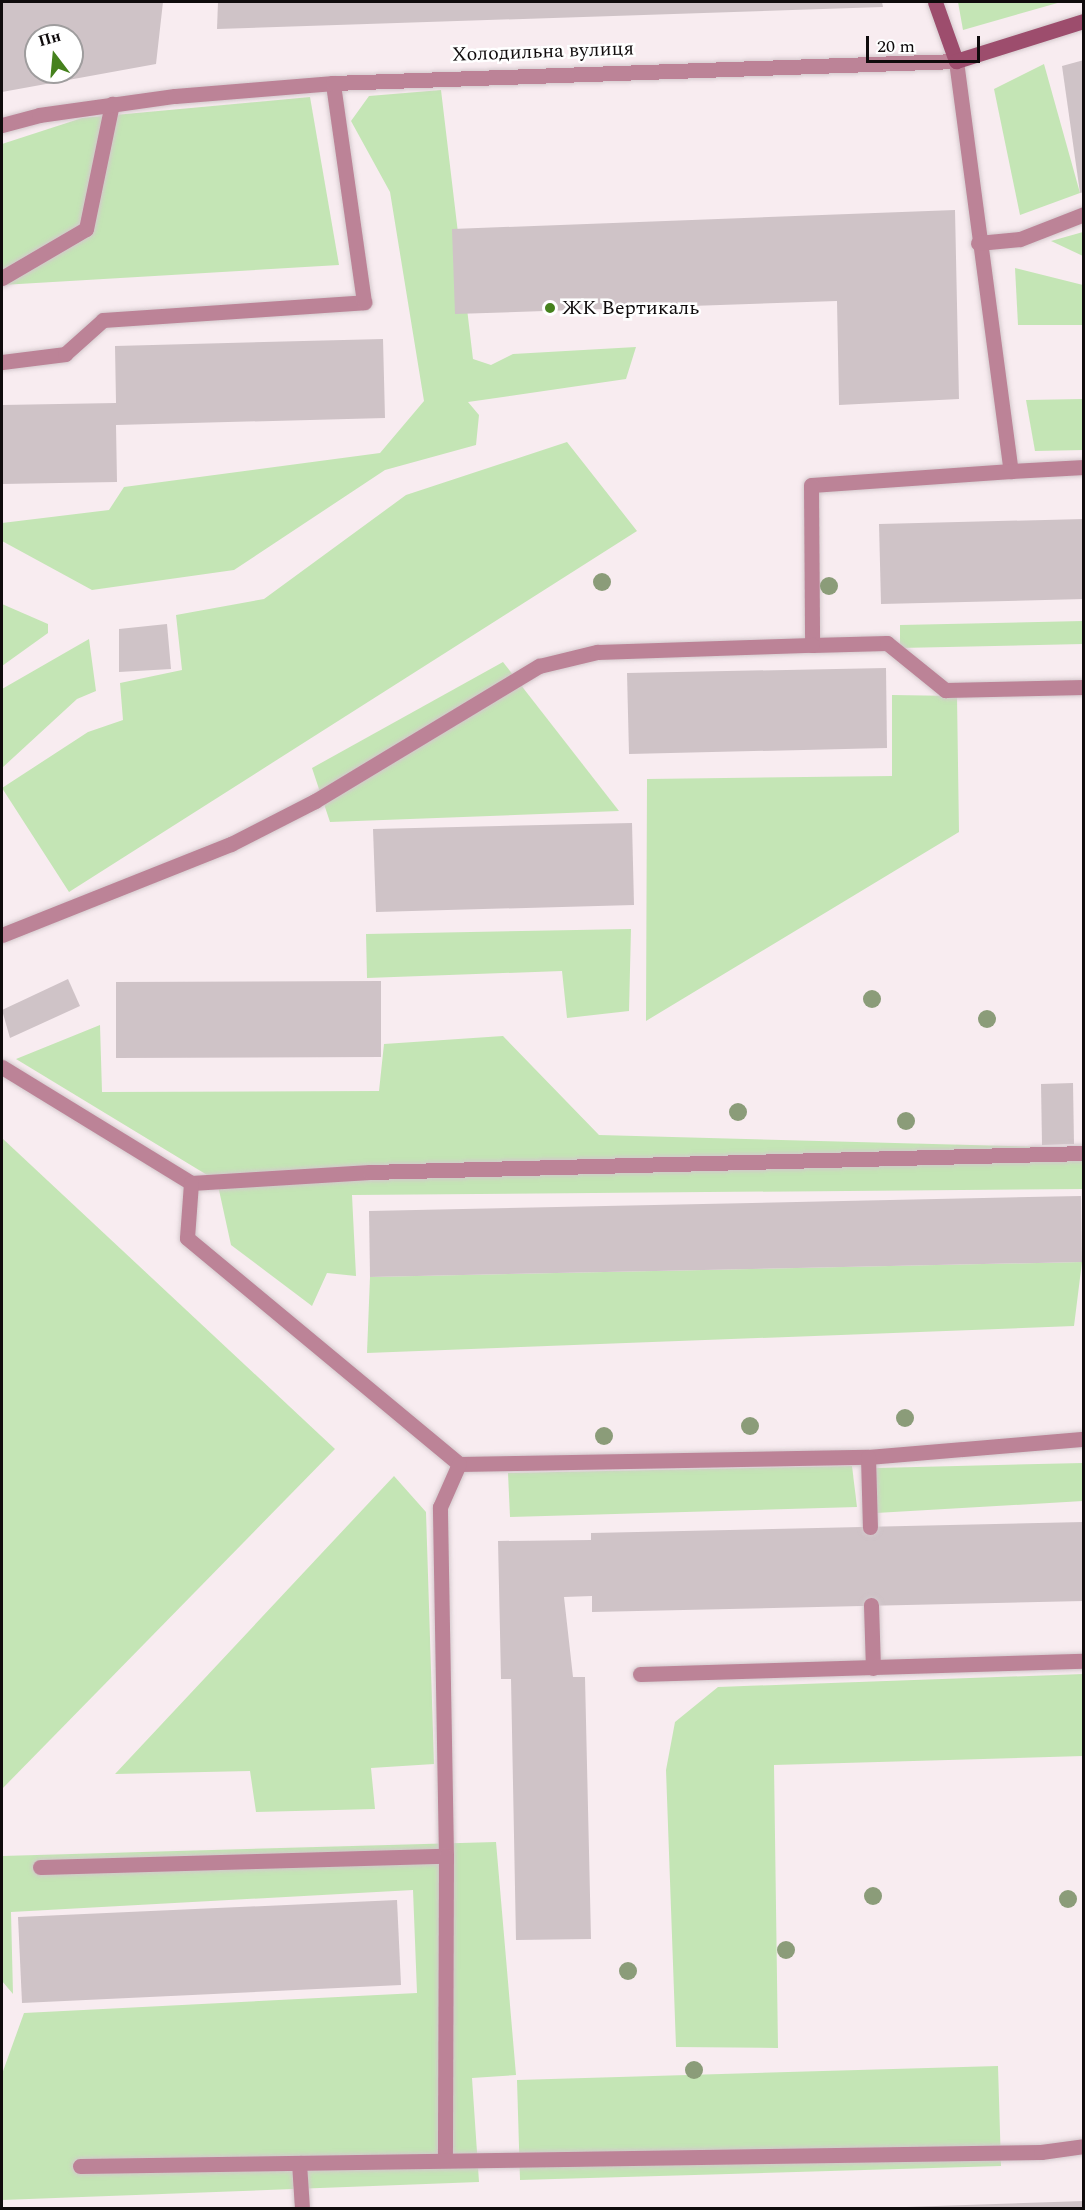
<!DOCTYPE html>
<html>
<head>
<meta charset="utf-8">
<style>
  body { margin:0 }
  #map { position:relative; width:1085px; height:2210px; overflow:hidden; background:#f8ecf0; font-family:Spectral,serif }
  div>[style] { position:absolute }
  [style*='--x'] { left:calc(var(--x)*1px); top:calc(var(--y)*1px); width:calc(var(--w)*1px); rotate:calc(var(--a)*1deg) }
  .green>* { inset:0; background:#c4e5b5 }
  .building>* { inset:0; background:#cfc3c7 }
  .roads { filter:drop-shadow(0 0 2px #d3c8cc) drop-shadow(0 0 2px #d3c8cc) }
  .lane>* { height:15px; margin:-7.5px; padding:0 7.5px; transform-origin:7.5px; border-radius:7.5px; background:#bc8397 }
  .street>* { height:15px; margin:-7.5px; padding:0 7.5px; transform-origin:7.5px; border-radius:7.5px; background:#bc8397 }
  .secondary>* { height:15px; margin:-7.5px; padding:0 7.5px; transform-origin:7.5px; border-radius:7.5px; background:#9d4d6d }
  .trees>* { width:18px; height:18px; margin:-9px; border-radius:50%; background:#8b9c79 }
  .dots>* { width:16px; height:16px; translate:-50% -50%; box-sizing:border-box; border:3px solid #fff; border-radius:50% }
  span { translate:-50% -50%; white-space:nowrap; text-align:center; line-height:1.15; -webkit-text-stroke:5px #fff; paint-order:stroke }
  .street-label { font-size:20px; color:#0f0b0c }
  .poi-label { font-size:20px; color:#0f0b0c }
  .left { translate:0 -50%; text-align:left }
  .frame { position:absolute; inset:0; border:3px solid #0f0b0c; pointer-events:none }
  .north { position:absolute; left:24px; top:24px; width:60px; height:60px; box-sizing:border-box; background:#fff; border:2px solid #9f9d9e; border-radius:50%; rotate:344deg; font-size:16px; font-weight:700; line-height:24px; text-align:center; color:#0f0b0c }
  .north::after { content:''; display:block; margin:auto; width:21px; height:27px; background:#45811d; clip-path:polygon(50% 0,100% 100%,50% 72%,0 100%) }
  .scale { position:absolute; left:866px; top:36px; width:114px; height:27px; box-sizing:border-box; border:3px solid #0f0b0c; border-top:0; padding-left:8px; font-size:18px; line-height:21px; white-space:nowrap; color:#0f0b0c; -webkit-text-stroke:4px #fff; paint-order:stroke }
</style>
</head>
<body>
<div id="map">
  <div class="green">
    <div style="clip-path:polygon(958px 2px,1061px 2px,963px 30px)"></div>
    <div style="clip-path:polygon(1044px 64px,1080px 193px,1020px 215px,994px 89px)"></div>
    <div style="clip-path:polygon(441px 90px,473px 359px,491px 365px,513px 354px,636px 347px,626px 379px,468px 402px,479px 415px,476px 445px,385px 470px,234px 570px,92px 590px,2px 541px,2px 523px,109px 510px,124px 487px,380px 453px,424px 401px,390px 192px,351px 121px,369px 96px)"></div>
    <div style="clip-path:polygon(310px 97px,339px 265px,2px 285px,2px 144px,82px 118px)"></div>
    <div style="clip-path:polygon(1083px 232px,1083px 256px,1051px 241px)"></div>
    <div style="clip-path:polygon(1015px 268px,1083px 285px,1083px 325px,1018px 325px)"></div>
    <div style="clip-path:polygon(1083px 399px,1083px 450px,1035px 451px,1026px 400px)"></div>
    <div style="clip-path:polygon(567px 442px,637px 531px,69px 892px,2px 788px,88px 732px,123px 720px,120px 683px,182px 670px,176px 615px,264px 599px,406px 495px)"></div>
    <div style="clip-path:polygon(2px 604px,48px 624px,48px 633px,2px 666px)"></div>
    <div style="clip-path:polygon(1083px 621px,1083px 644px,900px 648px,900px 625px)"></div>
    <div style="clip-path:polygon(89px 639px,96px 691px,77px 699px,2px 768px,2px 689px)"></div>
    <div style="clip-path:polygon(503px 662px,619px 811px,330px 822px,312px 768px)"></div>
    <div style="clip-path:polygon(892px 695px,957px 696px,959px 832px,646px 1021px,647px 779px,892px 776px)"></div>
    <div style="clip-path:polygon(631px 929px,629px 1011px,567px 1018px,562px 971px,367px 978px,366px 934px)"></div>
    <div style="clip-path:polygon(100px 1025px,102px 1092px,379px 1091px,384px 1044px,503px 1036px,599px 1135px,1083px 1148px,1083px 1189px,352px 1195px,356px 1276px,327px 1273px,312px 1306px,231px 1245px,217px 1181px,16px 1059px)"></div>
    <div style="clip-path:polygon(2px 1138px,335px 1449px,2px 1789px)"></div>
    <div style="clip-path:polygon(1082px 1262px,1074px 1326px,367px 1353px,370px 1277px)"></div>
    <div style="clip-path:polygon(1083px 1463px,1083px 1501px,876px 1513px,876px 1468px)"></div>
    <div style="clip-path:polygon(852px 1466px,857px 1507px,510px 1517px,508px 1473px)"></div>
    <div style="clip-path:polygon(394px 1476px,426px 1512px,434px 1764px,371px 1768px,375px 1809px,256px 1812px,250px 1771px,115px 1774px)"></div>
    <div style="clip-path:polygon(1083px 1674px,1083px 1756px,774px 1765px,778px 2048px,676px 2047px,666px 1770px,675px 1722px,718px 1687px)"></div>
    <div style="clip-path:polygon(496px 1842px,516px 2075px,472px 2078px,479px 2182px,2px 2200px,2px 2074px,24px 2013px,417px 1993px,413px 1890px,11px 1912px,13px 1994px,2px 1981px,2px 1856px)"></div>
    <div style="clip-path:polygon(998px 2066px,1001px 2166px,520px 2180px,517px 2080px)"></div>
  </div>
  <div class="building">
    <div style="clip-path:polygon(evenodd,2px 2px,163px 2px,156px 64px,2px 92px,2px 2px,36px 36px,72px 36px,72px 72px,36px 72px,36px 36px)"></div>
    <div style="clip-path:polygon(218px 2px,882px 2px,883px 7px,217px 29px)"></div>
    <div style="clip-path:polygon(1084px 60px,1084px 192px,1080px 193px,1062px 66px)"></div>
    <div style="clip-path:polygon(955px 210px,959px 399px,839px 405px,837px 301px,455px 314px,452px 229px)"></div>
    <div style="clip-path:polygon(383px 339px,385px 418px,116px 425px,117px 482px,2px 484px,2px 405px,116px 403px,115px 346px)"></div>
    <div style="clip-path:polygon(1084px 519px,1084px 599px,881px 604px,879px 524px)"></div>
    <div style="clip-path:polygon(167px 624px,171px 669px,119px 672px,119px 629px)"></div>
    <div style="clip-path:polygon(886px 668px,887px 748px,629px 754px,627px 673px)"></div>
    <div style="clip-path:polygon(632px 823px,634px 905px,376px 912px,373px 829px)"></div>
    <div style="clip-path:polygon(68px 979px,80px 1006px,10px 1038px,2px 1010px)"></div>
    <div style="clip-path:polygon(381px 981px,381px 1057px,116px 1058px,116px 982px)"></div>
    <div style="clip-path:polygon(1073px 1083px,1074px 1144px,1042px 1145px,1041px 1084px)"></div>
    <div style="clip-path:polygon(1081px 1196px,1082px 1262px,370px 1277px,369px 1211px)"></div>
    <div style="clip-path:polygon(1084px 1522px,1084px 1601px,592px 1612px,592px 1596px,564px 1597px,573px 1677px,585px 1677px,591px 1939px,516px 1940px,511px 1679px,501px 1679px,498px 1541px,591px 1540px,591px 1533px)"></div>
    <div style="clip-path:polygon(397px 1900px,401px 1985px,22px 2003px,18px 1917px)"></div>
    <div style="clip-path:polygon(1084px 2201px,1084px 2208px,906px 2208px,906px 2207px)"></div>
  </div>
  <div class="roads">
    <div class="lane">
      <div style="--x:956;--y:61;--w:414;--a:82.4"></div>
      <div style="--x:1011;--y:471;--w:73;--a:-3.1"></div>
      <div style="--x:978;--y:243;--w:42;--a:-5.4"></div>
      <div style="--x:1020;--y:239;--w:69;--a:-21.3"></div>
      <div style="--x:2;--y:278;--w:97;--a:-30.3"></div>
      <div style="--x:86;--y:229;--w:128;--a:-78.3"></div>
      <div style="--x:2;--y:362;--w:64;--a:-7.2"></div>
      <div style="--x:65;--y:354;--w:51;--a:-41.8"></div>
      <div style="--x:103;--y:320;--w:262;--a:-3.9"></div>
      <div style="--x:364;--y:302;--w:221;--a:-98.1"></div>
      <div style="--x:1011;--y:471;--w:200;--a:176"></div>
      <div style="--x:811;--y:485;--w:160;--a:89.6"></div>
      <div style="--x:812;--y:645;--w:75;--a:-1.5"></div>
      <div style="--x:887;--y:643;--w:75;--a:39"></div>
      <div style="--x:945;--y:690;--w:139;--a:-1.2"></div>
      <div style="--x:2;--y:935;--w:246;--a:-21.7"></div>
      <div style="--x:231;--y:844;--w:94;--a:-27.1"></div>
      <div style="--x:315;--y:801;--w:262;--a:-31.1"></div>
      <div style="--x:539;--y:666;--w:60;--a:-13.6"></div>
      <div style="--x:597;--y:652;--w:215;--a:-1.9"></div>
      <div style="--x:2;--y:1067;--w:222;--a:31.5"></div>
      <div style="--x:191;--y:1183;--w:179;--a:-3.5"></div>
      <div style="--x:370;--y:1172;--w:714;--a:-1.52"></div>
      <div style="--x:191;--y:1183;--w:55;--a:94.2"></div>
      <div style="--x:187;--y:1238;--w:354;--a:39.7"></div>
      <div style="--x:459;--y:1464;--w:409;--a:-1"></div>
      <div style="--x:868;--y:1457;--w:217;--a:-4.8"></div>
      <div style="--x:868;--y:1457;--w:70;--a:88.4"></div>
      <div style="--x:871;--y:1605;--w:63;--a:88.2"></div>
      <div style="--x:640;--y:1674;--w:444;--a:-1.7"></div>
      <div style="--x:446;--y:1856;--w:349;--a:-91"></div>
      <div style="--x:440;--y:1507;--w:47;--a:-66.2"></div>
      <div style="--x:40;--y:1867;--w:406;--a:-1.6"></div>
      <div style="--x:446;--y:1856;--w:304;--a:90.2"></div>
      <div style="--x:299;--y:2163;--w:45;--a:86.2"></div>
      <div style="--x:80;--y:2166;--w:961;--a:-0.83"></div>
      <div style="--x:1041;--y:2152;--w:43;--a:-7.9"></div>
    </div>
    <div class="street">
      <div style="--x:2;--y:125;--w:38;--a:-15"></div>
      <div style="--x:39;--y:115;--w:137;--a:-8"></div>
      <div style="--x:175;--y:96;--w:159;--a:-4.7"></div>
      <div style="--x:333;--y:83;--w:623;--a:-2.02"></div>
    </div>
    <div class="secondary">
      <div style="--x:935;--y:2;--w:63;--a:70.4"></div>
      <div style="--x:956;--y:61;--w:134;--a:-17.4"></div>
    </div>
  </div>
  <div class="trees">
    <div style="left:602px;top:582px"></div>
    <div style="left:829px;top:586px"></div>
    <div style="left:872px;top:999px"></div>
    <div style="left:987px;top:1019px"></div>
    <div style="left:738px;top:1112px"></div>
    <div style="left:906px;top:1121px"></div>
    <div style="left:905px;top:1418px"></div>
    <div style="left:750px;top:1426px"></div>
    <div style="left:604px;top:1436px"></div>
    <div style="left:873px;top:1896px"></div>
    <div style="left:1068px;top:1899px"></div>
    <div style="left:786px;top:1950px"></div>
    <div style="left:628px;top:1971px"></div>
    <div style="left:694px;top:2070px"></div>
  </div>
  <div class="dots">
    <div style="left:550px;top:308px;background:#45811d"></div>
  </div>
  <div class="street-label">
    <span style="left:543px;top:52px;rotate:-2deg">Холодильна вулиця</span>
  </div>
  <div class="poi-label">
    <span class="left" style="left:562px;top:308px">ЖК Вертикаль</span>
  </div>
  <div class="frame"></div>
  <div class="north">Пн</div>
  <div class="scale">20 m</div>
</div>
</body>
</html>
